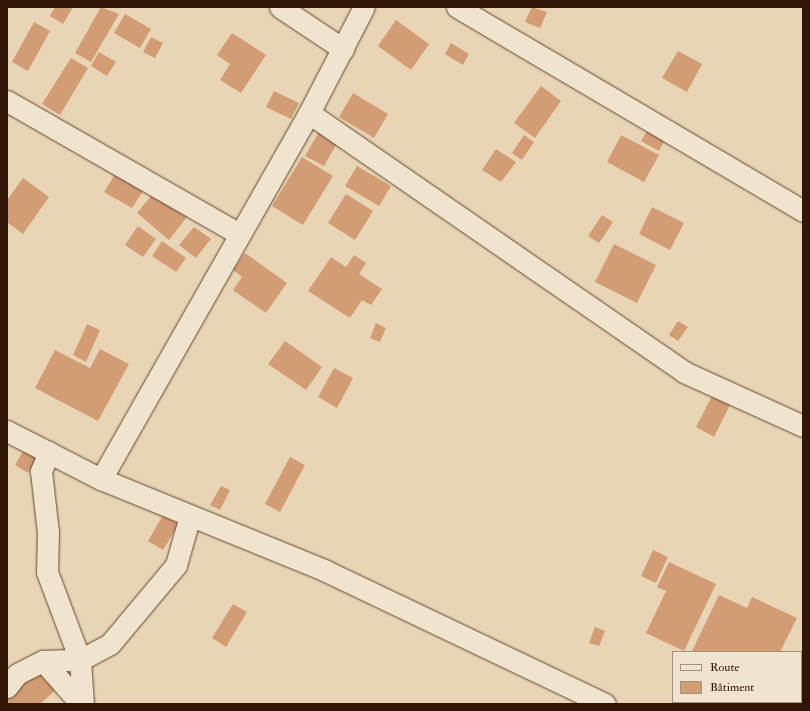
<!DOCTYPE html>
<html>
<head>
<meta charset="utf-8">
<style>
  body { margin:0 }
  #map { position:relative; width:810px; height:711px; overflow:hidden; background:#e9d5b5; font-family:"IM FELL Double Pica",serif }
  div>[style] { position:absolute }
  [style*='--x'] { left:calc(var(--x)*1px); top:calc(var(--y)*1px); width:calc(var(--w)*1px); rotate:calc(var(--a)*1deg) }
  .building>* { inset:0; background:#d29c75 }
  .roads { filter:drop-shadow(0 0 1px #5f4631) drop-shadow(0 0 1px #5f4631) }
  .minor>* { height:21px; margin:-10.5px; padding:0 10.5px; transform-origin:10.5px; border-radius:10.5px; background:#f1e4cf }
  span { translate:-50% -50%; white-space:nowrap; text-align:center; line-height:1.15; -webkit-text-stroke:3px #f1e4cf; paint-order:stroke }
  .frame { position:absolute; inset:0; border:8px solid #311605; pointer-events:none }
  .legend { position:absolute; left:672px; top:651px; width:130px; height:52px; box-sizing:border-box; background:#f1e4cf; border:1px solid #a4927e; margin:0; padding:5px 7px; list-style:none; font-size:12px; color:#311605 }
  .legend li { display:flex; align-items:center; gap:8px; height:20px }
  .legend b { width:20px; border:1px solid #a4927e }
</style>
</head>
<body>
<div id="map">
  <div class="building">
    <div style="clip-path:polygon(55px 7px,73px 7px,63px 24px,50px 16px)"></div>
    <div style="clip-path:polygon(101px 7px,119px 14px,91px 62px,75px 53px)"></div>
    <div style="clip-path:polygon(532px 7px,547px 12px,540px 28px,525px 22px)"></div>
    <div style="clip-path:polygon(125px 14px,151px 29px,140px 48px,114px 33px)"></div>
    <div style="clip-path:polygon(396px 20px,429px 44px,411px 70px,378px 46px)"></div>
    <div style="clip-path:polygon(34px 22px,50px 31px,28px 71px,12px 62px)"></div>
    <div style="clip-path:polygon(232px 33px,266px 55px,241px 93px,220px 80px,230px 64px,217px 55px)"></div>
    <div style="clip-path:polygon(151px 37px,163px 43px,155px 58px,143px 52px)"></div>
    <div style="clip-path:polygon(451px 43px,469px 54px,463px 65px,445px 54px)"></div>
    <div style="clip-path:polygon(678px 51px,702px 64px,687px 92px,662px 78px)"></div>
    <div style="clip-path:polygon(99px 52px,116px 62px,107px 76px,91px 66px)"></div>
    <div style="clip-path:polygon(71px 58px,88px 68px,60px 115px,42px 104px)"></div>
    <div style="clip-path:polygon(541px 86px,561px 101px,535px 138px,514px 123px)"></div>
    <div style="clip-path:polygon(274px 91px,299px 103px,291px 119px,266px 107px)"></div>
    <div style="clip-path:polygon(353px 93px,388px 114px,374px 138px,339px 117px)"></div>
    <div style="clip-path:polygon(650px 126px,667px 136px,659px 151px,641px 141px)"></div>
    <div style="clip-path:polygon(320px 130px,339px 140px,324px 166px,305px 156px)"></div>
    <div style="clip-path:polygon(524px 135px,534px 142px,522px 160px,512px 153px)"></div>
    <div style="clip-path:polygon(621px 135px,659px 155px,644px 182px,607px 162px)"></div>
    <div style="clip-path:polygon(496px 149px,516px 162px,501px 182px,482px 170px)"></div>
    <div style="clip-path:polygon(302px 157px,333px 176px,303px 225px,272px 206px)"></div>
    <div style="clip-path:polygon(357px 166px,391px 186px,379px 206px,345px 186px)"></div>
    <div style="clip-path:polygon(117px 171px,145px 188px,132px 208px,104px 192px)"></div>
    <div style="clip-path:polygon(23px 178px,49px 197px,23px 234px,7px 222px,7px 200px)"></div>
    <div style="clip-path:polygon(156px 190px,187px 217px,169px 240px,137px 213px)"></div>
    <div style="clip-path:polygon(346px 194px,373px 211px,355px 240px,328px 223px)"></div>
    <div style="clip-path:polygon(652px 207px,684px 223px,670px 250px,639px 234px)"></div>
    <div style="clip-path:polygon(602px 215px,613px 222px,599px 243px,588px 236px)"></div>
    <div style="clip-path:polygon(138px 226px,156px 239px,143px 257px,125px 245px)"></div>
    <div style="clip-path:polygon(194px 227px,211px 239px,196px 258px,179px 245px)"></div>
    <div style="clip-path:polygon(162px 241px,186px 258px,176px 272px,152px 256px)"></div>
    <div style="clip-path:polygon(614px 244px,656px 265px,637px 303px,595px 282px)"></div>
    <div style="clip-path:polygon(245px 253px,287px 283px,266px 313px,233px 290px,242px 277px,233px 270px)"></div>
    <div style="clip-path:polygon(354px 255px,366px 263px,359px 274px,382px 289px,371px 305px,362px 300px,350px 318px,308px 291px,331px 257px,346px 267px)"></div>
    <div style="clip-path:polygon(678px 321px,688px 327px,678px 341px,669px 335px)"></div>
    <div style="clip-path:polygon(376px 323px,386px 328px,380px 342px,370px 338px)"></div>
    <div style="clip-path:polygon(87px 324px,100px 330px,86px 362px,73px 355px)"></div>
    <div style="clip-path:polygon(285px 341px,322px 367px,306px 390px,268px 364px)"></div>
    <div style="clip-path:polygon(100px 349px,129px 364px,98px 421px,35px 388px,55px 350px,90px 368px)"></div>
    <div style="clip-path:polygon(334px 368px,353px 378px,337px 408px,318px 397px)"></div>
    <div style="clip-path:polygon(712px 396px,730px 405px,714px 437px,696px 427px)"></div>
    <div style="clip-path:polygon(26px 446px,40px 453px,28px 473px,15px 465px)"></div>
    <div style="clip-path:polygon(290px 457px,305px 465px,280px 512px,265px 504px)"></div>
    <div style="clip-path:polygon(221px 486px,230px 490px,220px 510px,210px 505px)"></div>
    <div style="clip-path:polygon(163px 515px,179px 524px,163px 550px,148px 541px)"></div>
    <div style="clip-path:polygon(653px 550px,668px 557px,656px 583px,641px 576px)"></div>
    <div style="clip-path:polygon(669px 562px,716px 584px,684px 651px,646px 633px,666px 591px,657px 587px)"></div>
    <div style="clip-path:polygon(719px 595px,747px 608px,752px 597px,797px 618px,780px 652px,692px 651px)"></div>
    <div style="clip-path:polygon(233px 604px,247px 612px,226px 647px,212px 638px)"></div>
    <div style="clip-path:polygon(595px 627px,605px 631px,599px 646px,589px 643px)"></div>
    <div style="clip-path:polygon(37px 668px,57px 689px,40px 704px,7px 704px,7px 696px)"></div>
    <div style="clip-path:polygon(801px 694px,803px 700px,801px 704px,754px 704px,801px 702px)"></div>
  </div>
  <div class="roads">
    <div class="minor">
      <div style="--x:280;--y:7;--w:76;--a:33.7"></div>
      <div style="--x:457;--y:7;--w:402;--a:30.5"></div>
      <div style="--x:7;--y:101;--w:267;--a:29.8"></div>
      <div style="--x:309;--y:113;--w:456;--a:34.6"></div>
      <div style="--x:684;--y:372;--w:131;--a:24.4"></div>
      <div style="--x:7;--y:431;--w:106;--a:27.1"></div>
      <div style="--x:101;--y:479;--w:243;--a:22.2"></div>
      <div style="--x:326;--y:571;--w:309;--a:25.5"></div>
      <div style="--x:49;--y:452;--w:21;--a:113"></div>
      <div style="--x:41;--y:471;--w:61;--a:83.5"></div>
      <div style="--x:48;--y:532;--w:40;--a:91.4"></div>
      <div style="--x:47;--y:572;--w:94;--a:69.4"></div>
      <div style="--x:80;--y:660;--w:44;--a:86.1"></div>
      <div style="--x:101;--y:479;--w:421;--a:-60.4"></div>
      <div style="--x:309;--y:113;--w:119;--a:-62.6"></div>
      <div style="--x:43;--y:661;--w:37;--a:-2"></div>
      <div style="--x:80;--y:660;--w:34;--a:-28"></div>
      <div style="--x:110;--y:644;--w:103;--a:-50.1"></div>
      <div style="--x:176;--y:565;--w:51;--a:-74.1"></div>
      <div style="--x:7;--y:687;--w:16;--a:-52"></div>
      <div style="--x:17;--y:674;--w:29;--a:-27"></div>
      <div style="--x:43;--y:661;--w:57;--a:48.5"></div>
    </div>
  </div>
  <div class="frame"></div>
  <ul class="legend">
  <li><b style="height:5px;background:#f1e4cf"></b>Route</li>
  <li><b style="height:11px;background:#d29c75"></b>Bâtiment</li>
  </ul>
</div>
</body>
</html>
